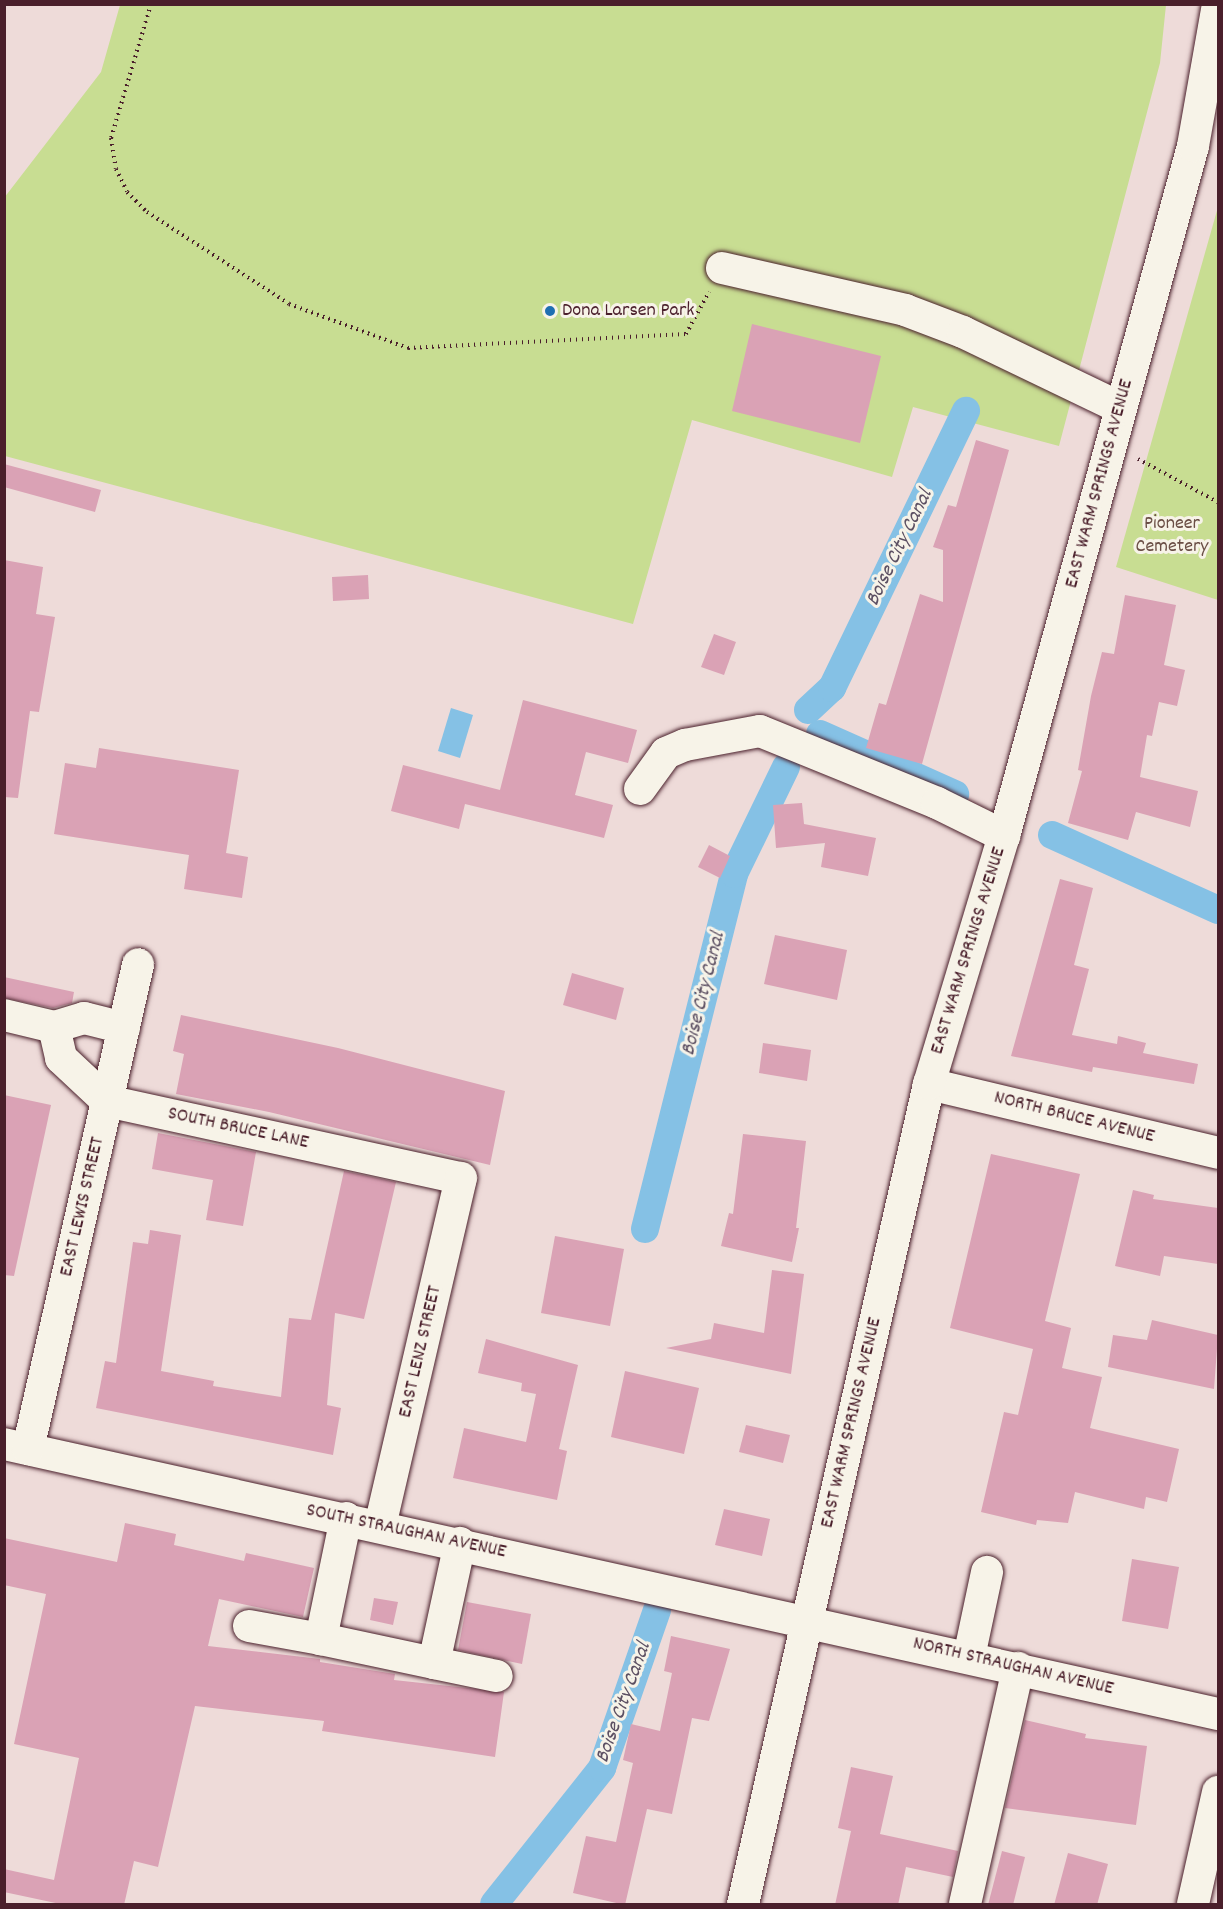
<!DOCTYPE html>
<html>
<head>
<meta charset="utf-8">
<style>
  body { margin:0 }
  #map { position:relative; width:1223px; height:1909px; overflow:hidden; background:#eedbd9; font-family:Dekko,sans-serif }
  div>[style] { position:absolute }
  [style*='--x'] { left:calc(var(--x)*1px); top:calc(var(--y)*1px); width:calc(var(--w)*1px); rotate:calc(var(--a)*1deg) }
  .green>* { inset:0; background:#c8dd92 }
  .water>* { inset:0; background:#85c1e5 }
  .canal>* { height:28px; margin:-14px; padding:0 14px; transform-origin:14px; border-radius:14px; background:#85c1e5 }
  .building>* { inset:0; background:#daa2b5 }
  .path>* { height:4px; margin-top:-2px; transform-origin:0; background:repeating-linear-gradient(90deg,#4a1f2b 0 1.5px,transparent 0 6px) }
  .roads { filter:drop-shadow(0 0 2px #4a1f2b) drop-shadow(0 0 2px #4a1f2b) }
  .minor>* { height:32px; margin:-16px; padding:0 16px; transform-origin:16px; border-radius:16px; background:#f7f3e8 }
  .dots>* { width:16px; height:16px; translate:-50% -50%; box-sizing:border-box; border:3px solid #f7f3e8; border-radius:50% }
  span { translate:-50% -50%; white-space:nowrap; text-align:center; line-height:1.15; -webkit-text-stroke:6px #f7f3e8; paint-order:stroke }
  .poi-label { font-size:20px; color:#4a1f2b }
  .left { translate:0 -50%; text-align:left }
  .street-label { font-size:20px; color:#4a1f2b }
  .park-label { font-size:20px; color:#6a4e45 }
  .water-label { font-size:21px; color:#5c5063; font-style:italic }
  .frame { position:absolute; inset:0; border:6px solid #4a1f2b; pointer-events:none }
</style>
</head>
<body>
<div id="map">
  <div class="green">
    <div style="clip-path:polygon(120px 5px,1166px 5px,1160px 63px,1059px 446px,913px 407px,892px 477px,692px 420px,633px 624px,5px 456px,4px 198px,101px 72px)"></div>
    <div style="clip-path:polygon(1218px 207px,1218px 600px,1116px 567px)"></div>
  </div>
  <div class="water">
    <div style="clip-path:polygon(451px 708px,473px 715px,460px 758px,438px 751px)"></div>
  </div>
  <div class="canal">
    <div style="--x:808;--y:710;--w:33;--a:-43"></div>
    <div style="--x:832;--y:688;--w:308;--a:-64.2"></div>
    <div style="--x:820;--y:734;--w:148;--a:24"></div>
    <div style="--x:1052;--y:835;--w:182;--a:24.3"></div>
    <div style="--x:645;--y:1229;--w:366;--a:-75.9"></div>
    <div style="--x:734;--y:874;--w:119;--a:-64.1"></div>
    <div style="--x:494;--y:1904;--w:174;--a:-51.5"></div>
    <div style="--x:602;--y:1768;--w:167;--a:-70.8"></div>
  </div>
  <div class="building">
    <div style="clip-path:polygon(752px 324px,881px 356px,860px 443px,732px 411px)"></div>
    <div style="clip-path:polygon(976px 440px,1009px 450px,922px 764px,866px 748px,879px 703px,886px 705px,920px 594px,943px 602px,943px 550px,933px 547px,948px 505px,956px 507px)"></div>
    <div style="clip-path:polygon(4px 464px,101px 490px,95px 512px,4px 487px)"></div>
    <div style="clip-path:polygon(4px 560px,43px 567px,36px 614px,55px 617px,39px 712px,30px 711px,18px 798px,4px 797px)"></div>
    <div style="clip-path:polygon(368px 575px,369px 599px,333px 601px,332px 577px)"></div>
    <div style="clip-path:polygon(1125px 595px,1176px 605px,1164px 665px,1185px 670px,1177px 706px,1159px 702px,1152px 736px,1147px 735px,1140px 777px,1198px 791px,1190px 827px,1136px 812px,1128px 840px,1068px 823px,1082px 771px,1078px 770px,1091px 696px,1102px 652px,1114px 654px)"></div>
    <div style="clip-path:polygon(714px 634px,736px 642px,724px 675px,701px 667px)"></div>
    <div style="clip-path:polygon(523px 700px,637px 730px,628px 763px,586px 752px,575px 795px,613px 805px,604px 838px,465px 804px,459px 829px,391px 811px,403px 765px,500px 790px)"></div>
    <div style="clip-path:polygon(99px 748px,239px 770px,226px 853px,248px 857px,242px 898px,184px 889px,189px 855px,54px 834px,65px 763px,96px 768px)"></div>
    <div style="clip-path:polygon(802px 803px,804px 824px,876px 838px,868px 876px,821px 867px,825px 843px,776px 848px,773px 805px)"></div>
    <div style="clip-path:polygon(709px 845px,730px 856px,720px 878px,698px 867px)"></div>
    <div style="clip-path:polygon(1060px 879px,1093px 888px,1074px 965px,1089px 969px,1072px 1035px,1117px 1044px,1118px 1036px,1146px 1043px,1143px 1053px,1198px 1064px,1194px 1084px,1093px 1067px,1092px 1072px,1011px 1056px)"></div>
    <div style="clip-path:polygon(775px 935px,847px 950px,837px 1000px,764px 984px)"></div>
    <div style="clip-path:polygon(572px 973px,624px 988px,616px 1020px,563px 1005px)"></div>
    <div style="clip-path:polygon(4px 977px,74px 992px,72px 1003px,53px 1008px,4px 998px)"></div>
    <div style="clip-path:polygon(181px 1015px,338px 1048px,505px 1091px,490px 1165px,269px 1112px,176px 1094px,184px 1054px,173px 1051px)"></div>
    <div style="clip-path:polygon(763px 1043px,811px 1050px,807px 1081px,759px 1073px)"></div>
    <div style="clip-path:polygon(4px 1095px,51px 1105px,14px 1276px,4px 1275px)"></div>
    <div style="clip-path:polygon(158px 1133px,256px 1152px,243px 1226px,206px 1220px,213px 1180px,152px 1169px)"></div>
    <div style="clip-path:polygon(743px 1134px,806px 1141px,796px 1228px,799px 1228px,792px 1262px,721px 1246px,729px 1213px,733px 1214px)"></div>
    <div style="clip-path:polygon(991px 1154px,1080px 1174px,1045px 1321px,1071px 1328px,1062px 1368px,1102px 1377px,1090px 1428px,1179px 1449px,1167px 1502px,1146px 1497px,1144px 1509px,1075px 1492px,1068px 1523px,1037px 1520px,1036px 1525px,981px 1512px,1004px 1412px,1018px 1415px,1033px 1349px,950px 1328px)"></div>
    <div style="clip-path:polygon(344px 1171px,396px 1182px,364px 1319px,335px 1313px,327px 1405px,341px 1408px,333px 1455px,96px 1408px,105px 1361px,116px 1363px,133px 1242px,148px 1244px,150px 1230px,181px 1235px,161px 1371px,214px 1381px,213px 1386px,281px 1397px,289px 1318px,311px 1320px)"></div>
    <div style="clip-path:polygon(1133px 1190px,1154px 1195px,1153px 1199px,1218px 1208px,1218px 1264px,1164px 1256px,1160px 1276px,1115px 1266px)"></div>
    <div style="clip-path:polygon(555px 1236px,624px 1249px,610px 1326px,541px 1313px)"></div>
    <div style="clip-path:polygon(772px 1270px,804px 1274px,791px 1374px,666px 1348px,711px 1339px,714px 1323px,764px 1333px)"></div>
    <div style="clip-path:polygon(1152px 1320px,1218px 1335px,1214px 1389px,1108px 1367px,1113px 1335px,1147px 1340px)"></div>
    <div style="clip-path:polygon(486px 1339px,578px 1365px,559px 1449px,567px 1451px,557px 1500px,453px 1478px,464px 1428px,526px 1442px,536px 1394px,521px 1391px,522px 1383px,478px 1373px)"></div>
    <div style="clip-path:polygon(625px 1371px,699px 1388px,684px 1454px,611px 1437px)"></div>
    <div style="clip-path:polygon(746px 1425px,790px 1435px,783px 1463px,739px 1452px)"></div>
    <div style="clip-path:polygon(724px 1509px,770px 1519px,762px 1556px,715px 1545px)"></div>
    <div style="clip-path:polygon(125px 1523px,176px 1534px,174px 1545px,244px 1561px,246px 1553px,314px 1568px,303px 1617px,219px 1599px,208px 1646px,320px 1659px,320px 1662px,395px 1674px,394px 1680px,504px 1692px,495px 1757px,322px 1731px,324px 1721px,195px 1706px,158px 1867px,134px 1861px,124px 1905px,65px 1905px,4px 1892px,4px 1869px,54px 1880px,79px 1758px,14px 1744px,46px 1594px,4px 1585px,4px 1538px,117px 1562px)"></div>
    <div style="clip-path:polygon(1132px 1559px,1179px 1567px,1168px 1629px,1122px 1621px)"></div>
    <div style="clip-path:polygon(374px 1598px,398px 1602px,393px 1625px,370px 1620px)"></div>
    <div style="clip-path:polygon(467px 1602px,531px 1614px,522px 1664px,458px 1650px)"></div>
    <div style="clip-path:polygon(671px 1636px,730px 1649px,709px 1721px,692px 1718px,672px 1814px,647px 1809px,625px 1905px,573px 1893px,586px 1836px,616px 1842px,633px 1763px,623px 1760px,631px 1724px,660px 1731px,672px 1673px,664px 1671px)"></div>
    <div style="clip-path:polygon(1025px 1720px,1086px 1734px,1085px 1738px,1147px 1746px,1136px 1825px,1005px 1808px)"></div>
    <div style="clip-path:polygon(851px 1767px,893px 1776px,880px 1834px,958px 1851px,953px 1877px,906px 1867px,898px 1905px,835px 1905px,851px 1831px,838px 1828px)"></div>
    <div style="clip-path:polygon(1002px 1851px,1025px 1857px,1013px 1905px,988px 1905px)"></div>
    <div style="clip-path:polygon(1068px 1853px,1108px 1864px,1097px 1905px,1054px 1905px)"></div>
  </div>
  <div class="path">
    <div style="--x:151;--y:4;--w:140;--a:106.6"></div>
    <div style="--x:111;--y:138;--w:31;--a:81"></div>
    <div style="--x:116;--y:169;--w:25;--a:64"></div>
    <div style="--x:127;--y:192;--w:28;--a:45"></div>
    <div style="--x:147;--y:212;--w:169;--a:32.9"></div>
    <div style="--x:289;--y:304;--w:127;--a:20.3"></div>
    <div style="--x:408;--y:348;--w:278;--a:-2.9"></div>
    <div style="--x:686;--y:334;--w:48;--a:-61.3"></div>
    <div style="--x:1138;--y:459;--w:91;--a:28.3"></div>
  </div>
  <div class="roads">
    <div class="minor">
      <div style="--x:722;--y:268;--w:188;--a:12.9"></div>
      <div style="--x:905;--y:310;--w:62;--a:20.8"></div>
      <div style="--x:963;--y:332;--w:175;--a:25.7"></div>
      <div style="--x:640;--y:789;--w:44;--a:-54.2"></div>
      <div style="--x:666;--y:753;--w:21;--a:-23"></div>
      <div style="--x:685;--y:745;--w:76;--a:-10.6"></div>
      <div style="--x:760;--y:731;--w:191;--a:22.1"></div>
      <div style="--x:937;--y:803;--w:75;--a:26.2"></div>
      <div style="--x:4;--y:1015;--w:51;--a:13.5"></div>
      <div style="--x:124;--y:1028;--w:41;--a:-166"></div>
      <div style="--x:84;--y:1018;--w:31;--a:163"></div>
      <div style="--x:54;--y:1027;--w:32;--a:77"></div>
      <div style="--x:61;--y:1058;--w:63;--a:43.1"></div>
      <div style="--x:107;--y:1101;--w:362;--a:12.3"></div>
      <div style="--x:461;--y:1178;--w:356;--a:103.1"></div>
      <div style="--x:929;--y:1084;--w:297;--a:13.4"></div>
      <div style="--x:4;--y:1444;--w:1244;--a:12.54"></div>
      <div style="--x:28;--y:1449;--w:497;--a:-77.2"></div>
      <div style="--x:346;--y:1518;--w:124;--a:101.7"></div>
      <div style="--x:321;--y:1639;--w:116;--a:12"></div>
      <div style="--x:434;--y:1663;--w:123;--a:-77.8"></div>
      <div style="--x:249;--y:1626;--w:73;--a:10.2"></div>
      <div style="--x:969;--y:1657;--w:87;--a:-78"></div>
      <div style="--x:434;--y:1663;--w:64;--a:11.7"></div>
      <div style="--x:743;--y:1904;--w:841;--a:-77.22"></div>
      <div style="--x:929;--y:1084;--w:259;--a:-73.2"></div>
      <div style="--x:1004;--y:836;--w:715;--a:-74.68"></div>
      <div style="--x:1193;--y:146;--w:144;--a:-80"></div>
      <div style="--x:965;--y:1904;--w:242;--a:-77.3"></div>
      <div style="--x:1193;--y:1904;--w:115;--a:-77.4"></div>
    </div>
  </div>
  <div class="dots">
    <div style="left:550px;top:311px;background:#1f6fb2"></div>
  </div>
  <div class="poi-label">
    <span class="left" style="left:562px;top:311px">Dona Larsen Park</span>
  </div>
  <div class="street-label">
    <span style="left:1100px;top:484px;rotate:-75deg">EAST WARM SPRINGS AVENUE</span>
    <span style="left:969px;top:951px;rotate:-73deg">EAST WARM SPRINGS AVENUE</span>
    <span style="left:1074px;top:1118px;rotate:14deg">NORTH BRUCE AVENUE</span>
    <span style="left:238px;top:1129px;rotate:12deg">SOUTH BRUCE LANE</span>
    <span style="left:83px;top:1207px;rotate:-77deg">EAST LEWIS STREET</span>
    <span style="left:421px;top:1352px;rotate:-77deg">EAST LENZ STREET</span>
    <span style="left:852px;top:1423px;rotate:-77deg">EAST WARM SPRINGS AVENUE</span>
    <span style="left:406px;top:1532px;rotate:12deg">SOUTH STRAUGHAN AVENUE</span>
    <span style="left:1013px;top:1667px;rotate:13deg">NORTH STRAUGHAN AVENUE</span>
  </div>
  <div class="park-label">
    <span style="left:1172px;top:536px">Pioneer<br>Cemetery</span>
  </div>
  <div class="water-label">
    <span style="left:900px;top:548px;rotate:-64deg">Boise City Canal</span>
    <span style="left:704px;top:994px;rotate:-76deg">Boise City Canal</span>
    <span style="left:624px;top:1703px;rotate:-70deg">Boise City Canal</span>
  </div>
  <div class="frame"></div>
</div>
</body>
</html>
